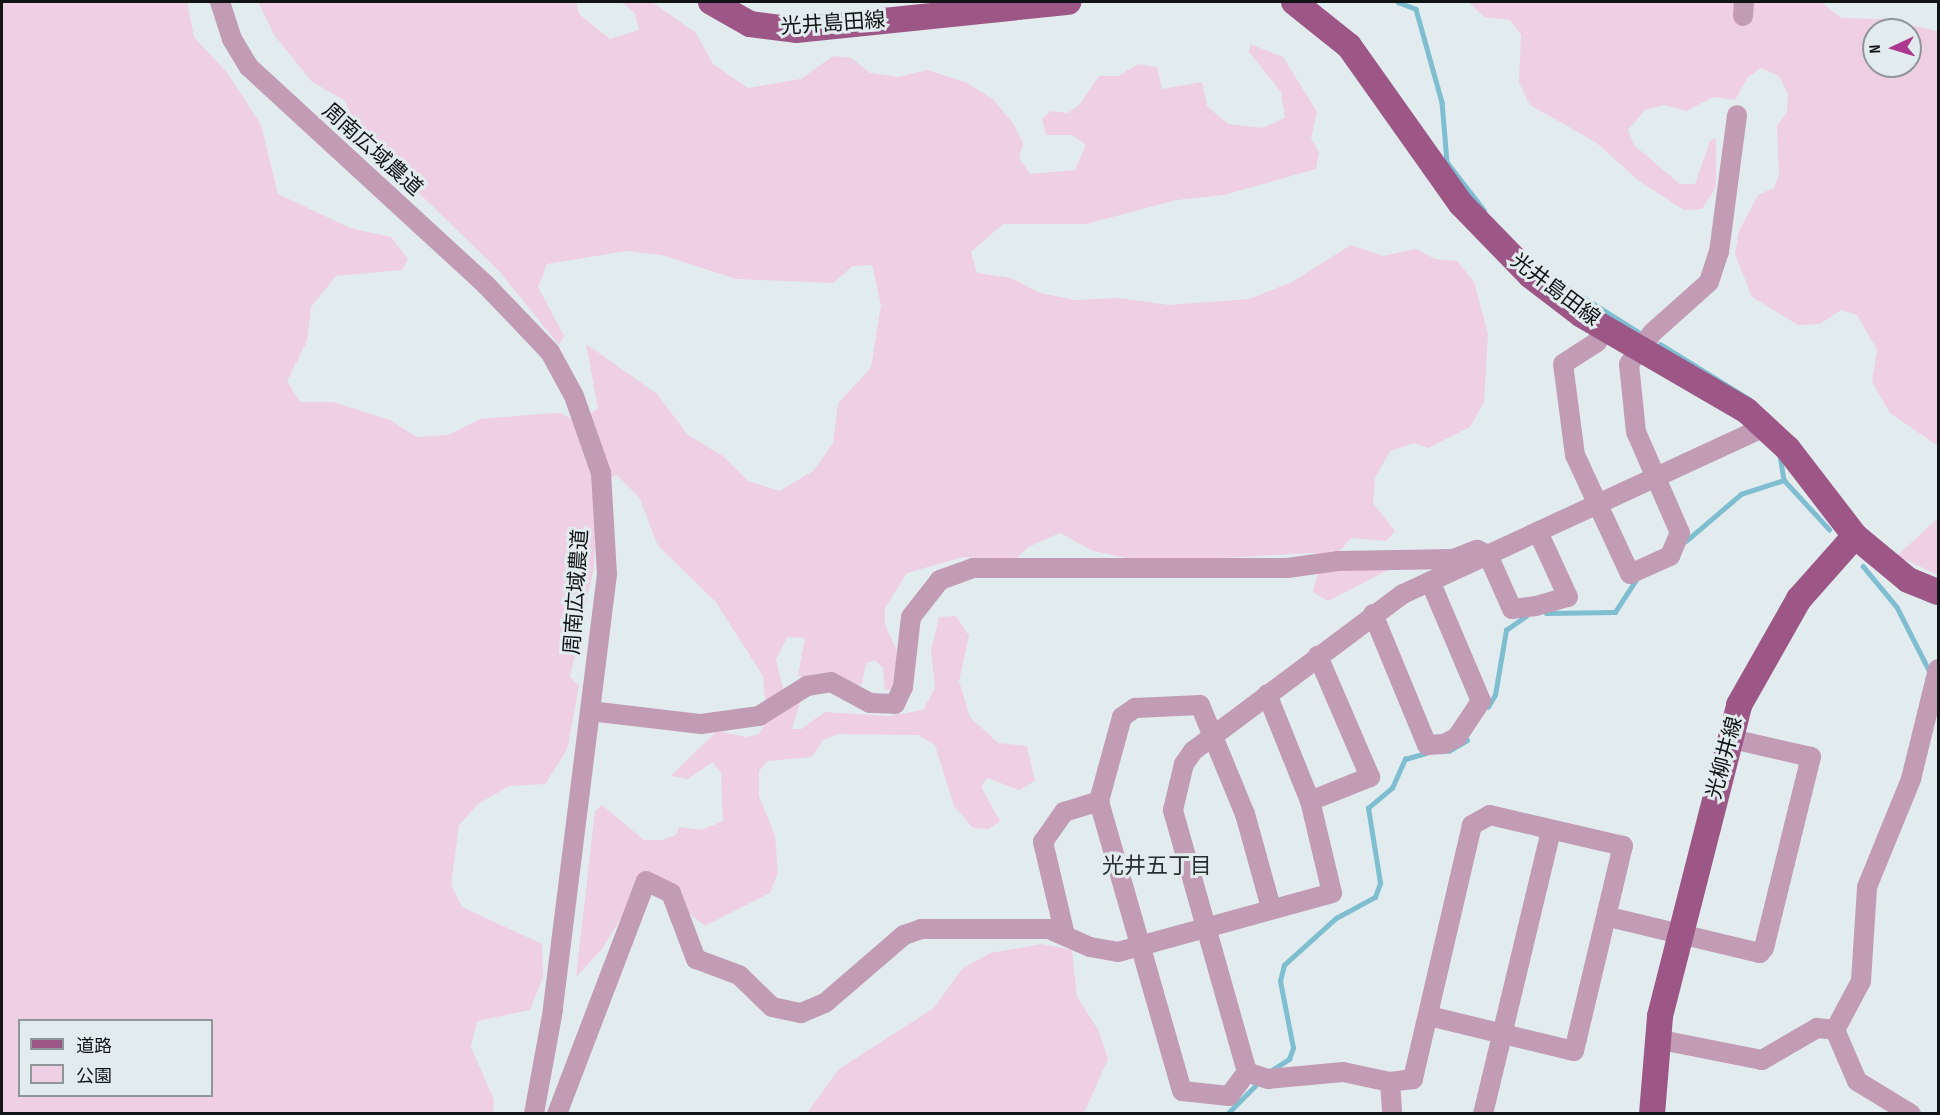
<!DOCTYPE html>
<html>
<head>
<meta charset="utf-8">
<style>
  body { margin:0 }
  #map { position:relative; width:1940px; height:1115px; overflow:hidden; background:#e2ecef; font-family:"Sofia Sans Condensed","Noto Sans JP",sans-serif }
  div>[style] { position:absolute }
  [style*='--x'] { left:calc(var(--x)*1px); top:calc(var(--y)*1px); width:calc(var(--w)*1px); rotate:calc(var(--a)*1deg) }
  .green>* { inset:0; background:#eecfe3 }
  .stream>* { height:4.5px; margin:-2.25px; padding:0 2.25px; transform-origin:2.25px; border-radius:2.25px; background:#7fbdd0 }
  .minor>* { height:20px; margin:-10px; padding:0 10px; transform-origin:10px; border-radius:10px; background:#c29bb5 }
  .major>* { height:26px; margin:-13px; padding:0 13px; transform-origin:13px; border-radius:13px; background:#9c5787 }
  span { translate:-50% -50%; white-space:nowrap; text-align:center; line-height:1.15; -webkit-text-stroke:6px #e2ecef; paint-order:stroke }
  .street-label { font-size:21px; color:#101415 }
  .neighbourhood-label { font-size:22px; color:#272f31 }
  .frame { position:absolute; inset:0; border:3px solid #101415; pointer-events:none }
  .legend { position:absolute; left:18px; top:1019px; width:195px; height:78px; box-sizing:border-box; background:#e2ecef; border:2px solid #8e9698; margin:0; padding:8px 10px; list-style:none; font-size:18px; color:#101415 }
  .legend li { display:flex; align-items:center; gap:12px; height:30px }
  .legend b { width:30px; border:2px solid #8e9698 }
  .north { position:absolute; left:1862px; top:18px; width:60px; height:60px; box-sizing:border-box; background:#e2ecef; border:2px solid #8e9698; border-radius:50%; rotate:266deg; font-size:16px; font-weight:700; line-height:24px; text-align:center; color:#101415 }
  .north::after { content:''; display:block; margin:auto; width:21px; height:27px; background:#ad388f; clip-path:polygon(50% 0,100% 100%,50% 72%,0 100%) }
</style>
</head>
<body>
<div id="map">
  <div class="green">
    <div style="clip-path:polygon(evenodd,2px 2px,187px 2px,194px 37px,228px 74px,261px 125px,278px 194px,350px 228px,391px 237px,408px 259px,402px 270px,336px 276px,311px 307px,307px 341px,287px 381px,300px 402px,333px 402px,390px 420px,417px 437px,448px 435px,480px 419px,539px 414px,560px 413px,580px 423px,598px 408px,586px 344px,657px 394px,688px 435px,723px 456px,748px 481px,780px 491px,813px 471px,833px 443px,838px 403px,871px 368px,881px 305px,872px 265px,853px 266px,833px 283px,736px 279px,662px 255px,626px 251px,547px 264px,538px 287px,564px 336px,559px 345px,499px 271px,388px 163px,357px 126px,344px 100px,312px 82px,275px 36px,258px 2px,576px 2px,579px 14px,610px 39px,639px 30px,635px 13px,622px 2px,652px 2px,696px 33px,713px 64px,748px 88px,801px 79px,833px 56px,851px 58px,870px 73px,898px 77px,927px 70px,965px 82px,994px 100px,1014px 125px,1023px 143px,1019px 158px,1030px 174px,1075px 170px,1086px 145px,1072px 135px,1046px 135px,1042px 119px,1051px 111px,1068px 113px,1079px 105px,1099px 76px,1118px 76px,1138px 64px,1157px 67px,1162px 89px,1202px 82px,1207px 106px,1228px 124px,1262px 128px,1285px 118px,1281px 92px,1249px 52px,1250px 44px,1283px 57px,1317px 112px,1311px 139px,1319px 152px,1316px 169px,1224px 195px,1177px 200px,1086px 224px,1003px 224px,971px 252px,977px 273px,1011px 278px,1040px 293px,1075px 300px,1119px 298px,1169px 305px,1249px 299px,1292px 282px,1351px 245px,1383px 256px,1416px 249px,1435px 259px,1457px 261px,1474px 282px,1488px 334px,1484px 402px,1470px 427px,1428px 448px,1414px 443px,1390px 451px,1375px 478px,1373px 503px,1395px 531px,1386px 541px,1351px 538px,1339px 552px,1352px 567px,1388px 570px,1328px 601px,1313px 592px,1319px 569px,1314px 553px,1146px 562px,1093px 551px,1060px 533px,1028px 547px,1015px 560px,963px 557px,907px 573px,885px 608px,885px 625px,898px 653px,895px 687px,885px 691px,883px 668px,875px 660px,866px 663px,862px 684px,856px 687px,798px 676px,805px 638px,787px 637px,776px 660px,783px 689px,801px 699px,792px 729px,801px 729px,825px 712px,889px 716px,923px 710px,935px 688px,931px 650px,939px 617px,956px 616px,969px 636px,959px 681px,970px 717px,998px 743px,1027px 746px,1035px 781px,1019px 790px,987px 778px,981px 787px,1000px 821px,989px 829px,973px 828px,954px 806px,935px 745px,918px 735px,838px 734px,823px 740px,812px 757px,768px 761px,759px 771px,759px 796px,775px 836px,778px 872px,770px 893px,705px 926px,689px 913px,681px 891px,659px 876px,646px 877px,602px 949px,576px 977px,595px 811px,602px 805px,644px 840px,662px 840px,676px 835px,679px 827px,702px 830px,723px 821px,721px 773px,713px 762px,688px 779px,671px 776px,717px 731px,746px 737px,759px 734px,767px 720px,763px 676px,715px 601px,658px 546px,639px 497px,617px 475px,597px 485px,594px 567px,570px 677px,579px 686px,567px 750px,545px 784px,509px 786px,478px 804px,459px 825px,451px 885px,462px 907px,542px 944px,543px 977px,530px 1010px,477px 1021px,471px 1047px,494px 1100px,493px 1113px,2px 1114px,2px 2px,20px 1020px,212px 1020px,212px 1096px,20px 1096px,20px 1020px)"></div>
    <div style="clip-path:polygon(evenodd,1468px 2px,1821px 2px,1841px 18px,1880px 19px,1938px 31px,1938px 446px,1890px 413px,1872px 382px,1877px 350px,1857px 315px,1841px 310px,1820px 324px,1798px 325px,1752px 297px,1735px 254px,1739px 231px,1758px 195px,1774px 188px,1779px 175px,1777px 126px,1787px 112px,1788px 94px,1779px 76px,1761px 68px,1748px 77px,1735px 100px,1713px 97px,1687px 111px,1664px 105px,1645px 110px,1628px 130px,1634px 145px,1680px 184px,1695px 184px,1710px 141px,1716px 138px,1716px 187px,1702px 209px,1684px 210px,1639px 181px,1597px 143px,1530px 105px,1519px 83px,1521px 35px,1510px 20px,1484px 17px,1468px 2px,1874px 30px,1910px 30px,1910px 66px,1874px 66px,1874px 30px)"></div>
    <div style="clip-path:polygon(1938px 518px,1938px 575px,1897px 556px)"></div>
    <div style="clip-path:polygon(1042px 944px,1072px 950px,1077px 997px,1099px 1031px,1108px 1059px,1084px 1113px,807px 1113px,839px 1069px,934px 1008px,962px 969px,990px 953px)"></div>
  </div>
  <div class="stream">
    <div style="--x:1398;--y:2;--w:19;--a:21"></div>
    <div style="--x:1416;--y:9;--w:97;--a:74.4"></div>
    <div style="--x:1442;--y:102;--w:60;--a:85.2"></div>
    <div style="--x:1447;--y:162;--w:61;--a:52.4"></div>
    <div style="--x:1562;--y:284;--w:92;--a:32.1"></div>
    <div style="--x:1660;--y:344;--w:105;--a:31.7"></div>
    <div style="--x:1780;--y:455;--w:25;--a:81"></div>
    <div style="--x:1784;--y:480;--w:67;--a:47.4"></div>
    <div style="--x:1686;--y:541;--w:72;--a:-40.5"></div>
    <div style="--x:1741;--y:494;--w:45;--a:-18"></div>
    <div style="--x:1863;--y:566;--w:53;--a:50.3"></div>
    <div style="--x:1897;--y:607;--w:73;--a:63.1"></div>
    <div style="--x:1546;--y:613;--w:69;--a:-0.8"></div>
    <div style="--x:1615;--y:612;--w:38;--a:-57"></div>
    <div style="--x:1488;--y:707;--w:14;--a:-60"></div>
    <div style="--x:1495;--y:695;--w:66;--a:-80.4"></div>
    <div style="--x:1506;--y:630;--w:24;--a:-35"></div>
    <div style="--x:1449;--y:751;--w:21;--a:-31"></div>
    <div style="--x:1269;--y:1072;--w:24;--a:-33"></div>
    <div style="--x:1289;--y:1059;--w:12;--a:-70"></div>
    <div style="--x:1293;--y:1048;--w:68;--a:-101"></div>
    <div style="--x:1280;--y:981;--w:16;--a:-76"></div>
    <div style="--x:1284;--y:965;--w:70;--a:-42.1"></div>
    <div style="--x:1336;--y:918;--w:44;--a:-28.3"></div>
    <div style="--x:1375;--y:897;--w:15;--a:-70"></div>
    <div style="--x:1380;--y:883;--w:76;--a:-99.1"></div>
    <div style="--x:1368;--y:808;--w:31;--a:-40"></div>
    <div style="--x:1392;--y:788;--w:32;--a:-66"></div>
    <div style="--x:1405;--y:759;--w:22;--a:-16"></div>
    <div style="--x:1227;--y:1114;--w:45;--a:-45"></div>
  </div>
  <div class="minor">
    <div style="--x:220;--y:2;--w:39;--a:72"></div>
    <div style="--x:232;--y:39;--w:33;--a:59"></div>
    <div style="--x:249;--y:67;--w:322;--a:42.6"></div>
    <div style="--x:486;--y:285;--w:93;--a:46.3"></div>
    <div style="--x:550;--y:352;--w:50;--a:61.4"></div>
    <div style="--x:574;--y:396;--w:82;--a:70.7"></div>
    <div style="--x:601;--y:473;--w:101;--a:86.6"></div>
    <div style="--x:607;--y:574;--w:439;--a:97.1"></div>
    <div style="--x:553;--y:1010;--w:106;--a:100.4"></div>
    <div style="--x:1743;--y:16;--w:14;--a:-86"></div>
    <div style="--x:1606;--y:329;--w:16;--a:125"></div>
    <div style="--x:1597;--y:342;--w:40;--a:147.1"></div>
    <div style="--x:1563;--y:364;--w:92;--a:82.5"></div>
    <div style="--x:1575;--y:455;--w:131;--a:65.2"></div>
    <div style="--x:1630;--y:574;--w:44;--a:-24.2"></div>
    <div style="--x:1670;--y:556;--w:25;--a:-67"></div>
    <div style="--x:1680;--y:533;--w:110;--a:-113.5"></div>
    <div style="--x:1636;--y:432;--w:68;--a:-95.9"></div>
    <div style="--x:1629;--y:364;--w:39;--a:-53"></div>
    <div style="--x:1652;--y:333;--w:76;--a:-41.8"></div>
    <div style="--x:1709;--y:282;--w:32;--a:-72"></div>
    <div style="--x:1719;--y:252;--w:138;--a:-82.5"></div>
    <div style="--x:1373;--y:614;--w:142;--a:67.6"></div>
    <div style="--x:1427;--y:745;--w:17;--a:-3"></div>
    <div style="--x:1444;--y:744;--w:15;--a:-28"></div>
    <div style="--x:1457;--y:737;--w:43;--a:-56.3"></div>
    <div style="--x:1481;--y:701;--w:130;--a:-113"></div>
    <div style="--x:590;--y:711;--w:112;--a:6.7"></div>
    <div style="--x:701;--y:724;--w:59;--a:-7.9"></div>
    <div style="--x:759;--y:716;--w:57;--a:-32"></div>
    <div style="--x:807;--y:686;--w:24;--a:-9"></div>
    <div style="--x:831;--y:682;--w:44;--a:28.3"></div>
    <div style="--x:870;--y:703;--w:25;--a:2"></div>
    <div style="--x:895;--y:704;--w:19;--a:-65"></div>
    <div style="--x:903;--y:687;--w:70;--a:-83.5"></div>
    <div style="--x:911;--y:617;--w:47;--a:-51.9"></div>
    <div style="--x:940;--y:580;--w:35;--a:-20"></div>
    <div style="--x:973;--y:568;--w:314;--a:0"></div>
    <div style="--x:1287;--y:568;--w:51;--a:-7.8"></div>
    <div style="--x:1338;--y:561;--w:115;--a:-1"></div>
    <div style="--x:1453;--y:559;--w:26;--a:-21"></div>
    <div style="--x:1477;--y:550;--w:12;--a:24"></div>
    <div style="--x:1488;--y:555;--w:59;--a:66"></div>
    <div style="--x:1512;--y:609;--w:24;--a:-7"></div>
    <div style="--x:1536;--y:606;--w:33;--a:-16"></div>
    <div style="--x:1568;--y:597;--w:72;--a:-114.8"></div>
    <div style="--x:1310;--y:801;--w:65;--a:-21.8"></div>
    <div style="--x:1370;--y:777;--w:132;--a:-113.3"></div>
    <div style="--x:1609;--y:917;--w:155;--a:13.4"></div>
    <div style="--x:1760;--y:953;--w:6;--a:-51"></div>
    <div style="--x:1764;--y:948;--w:197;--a:-76.2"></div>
    <div style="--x:1811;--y:757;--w:85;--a:-167.1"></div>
    <div style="--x:1065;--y:935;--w:96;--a:-103.3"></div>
    <div style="--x:1043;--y:842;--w:37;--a:-55"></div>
    <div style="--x:1064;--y:812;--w:37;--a:-17"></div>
    <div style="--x:1429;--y:1016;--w:149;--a:13.6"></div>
    <div style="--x:1574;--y:1051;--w:211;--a:-76.6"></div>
    <div style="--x:1623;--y:846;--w:137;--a:-166.9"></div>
    <div style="--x:1490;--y:815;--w:21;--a:151"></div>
    <div style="--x:1472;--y:825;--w:261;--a:103.1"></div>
    <div style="--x:1413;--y:1079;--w:23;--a:173"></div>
    <div style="--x:1390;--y:1082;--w:48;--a:-168"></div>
    <div style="--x:1343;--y:1072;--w:75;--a:174.7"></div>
    <div style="--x:1268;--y:1079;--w:22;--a:-162"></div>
    <div style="--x:1247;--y:1072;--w:272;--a:-105.8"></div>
    <div style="--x:1173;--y:810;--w:47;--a:-76.6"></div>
    <div style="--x:1184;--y:764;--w:16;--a:-55"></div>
    <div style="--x:1193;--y:751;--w:262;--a:-36.8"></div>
    <div style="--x:1403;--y:594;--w:399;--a:-24.8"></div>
    <div style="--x:1656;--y:1039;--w:108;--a:11.2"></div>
    <div style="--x:1762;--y:1060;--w:64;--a:-30.2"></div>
    <div style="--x:1817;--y:1028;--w:18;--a:6"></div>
    <div style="--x:1247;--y:1072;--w:30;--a:127"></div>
    <div style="--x:1229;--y:1096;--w:47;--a:-173.9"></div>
    <div style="--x:1182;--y:1091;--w:302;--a:-106"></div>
    <div style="--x:1099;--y:801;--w:87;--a:-74.7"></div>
    <div style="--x:1122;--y:717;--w:16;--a:-35"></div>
    <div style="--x:1135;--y:708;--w:65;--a:-2.6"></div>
    <div style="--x:1200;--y:705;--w:118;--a:67.6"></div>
    <div style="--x:1245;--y:814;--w:98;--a:74.5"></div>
    <div style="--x:1390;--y:1082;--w:32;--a:86"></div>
    <div style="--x:557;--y:1114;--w:249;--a:-69.1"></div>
    <div style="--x:646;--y:881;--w:28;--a:26"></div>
    <div style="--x:671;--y:893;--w:71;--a:69.3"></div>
    <div style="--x:696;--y:959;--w:46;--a:20.4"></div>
    <div style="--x:739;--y:975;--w:46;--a:44.1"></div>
    <div style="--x:772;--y:1007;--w:30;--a:12"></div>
    <div style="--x:801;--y:1013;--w:26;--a:-23"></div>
    <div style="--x:825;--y:1003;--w:104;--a:-40.7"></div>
    <div style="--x:904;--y:935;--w:18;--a:-19"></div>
    <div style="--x:921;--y:929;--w:128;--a:0"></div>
    <div style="--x:1049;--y:929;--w:45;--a:23.7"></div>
    <div style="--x:1090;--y:947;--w:28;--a:10"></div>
    <div style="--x:1118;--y:952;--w:222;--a:-15.4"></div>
    <div style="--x:1332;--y:893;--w:95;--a:-103.4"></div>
    <div style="--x:1310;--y:801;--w:115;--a:-111.9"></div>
    <div style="--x:1483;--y:1114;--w:291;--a:-76.5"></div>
    <div style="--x:1911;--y:1114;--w:63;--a:-148.6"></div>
    <div style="--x:1857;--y:1081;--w:56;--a:-113.3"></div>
    <div style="--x:1835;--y:1030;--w:55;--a:-62"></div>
    <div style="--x:1861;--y:981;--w:94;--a:-86.3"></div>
    <div style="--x:1867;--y:887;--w:117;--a:-67.8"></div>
    <div style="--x:1911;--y:779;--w:113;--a:-76.2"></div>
  </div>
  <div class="major">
    <div style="--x:711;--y:2;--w:45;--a:29.4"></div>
    <div style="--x:750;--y:24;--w:46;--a:7.4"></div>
    <div style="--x:796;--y:30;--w:274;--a:-5.9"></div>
    <div style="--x:1294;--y:2;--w:70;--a:38.7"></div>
    <div style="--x:1349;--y:46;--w:194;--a:54.7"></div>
    <div style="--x:1461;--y:204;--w:100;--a:45.8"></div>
    <div style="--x:1531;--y:276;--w:64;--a:37.4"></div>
    <div style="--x:1582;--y:315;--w:191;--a:30.2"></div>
    <div style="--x:1747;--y:411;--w:56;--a:42.8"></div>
    <div style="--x:1788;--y:449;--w:110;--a:52.4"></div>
    <div style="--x:1855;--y:536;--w:69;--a:39.7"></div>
    <div style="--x:1908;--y:580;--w:32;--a:22"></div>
    <div style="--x:1652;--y:1114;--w:98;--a:-85.3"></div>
    <div style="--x:1660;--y:1016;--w:321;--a:-75.7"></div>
    <div style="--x:1739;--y:705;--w:122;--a:-60.5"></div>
    <div style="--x:1799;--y:599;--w:84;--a:-48.4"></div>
  </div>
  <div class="street-label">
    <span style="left:833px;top:24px;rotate:-4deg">光井島田線</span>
    <span style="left:372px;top:150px;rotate:42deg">周南広域農道</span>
    <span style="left:1555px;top:290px;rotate:37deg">光井島田線</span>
    <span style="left:577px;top:592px;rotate:-86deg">周南広域農道</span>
    <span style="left:1725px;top:758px;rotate:-75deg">光柳井線</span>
  </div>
  <div class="neighbourhood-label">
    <span style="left:1157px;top:867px">光井五丁目</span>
  </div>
  <div class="frame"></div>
  <ul class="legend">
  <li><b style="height:8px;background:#9c5787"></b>道路</li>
  <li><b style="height:16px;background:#eecfe3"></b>公園</li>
  </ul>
  <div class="north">N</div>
</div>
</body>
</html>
